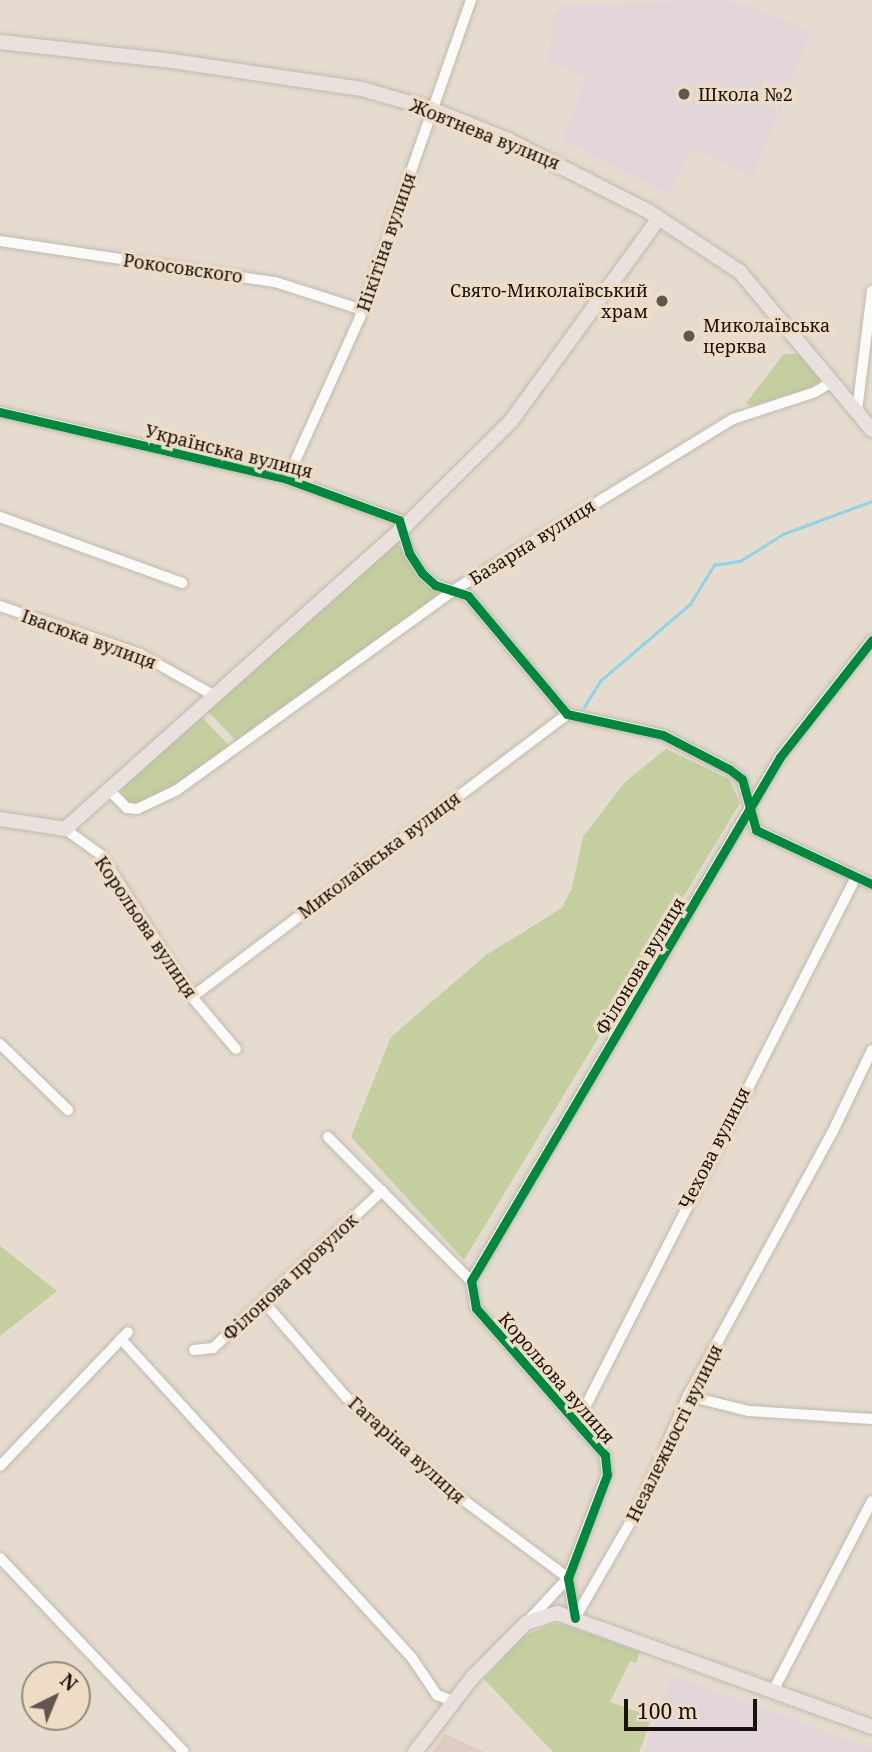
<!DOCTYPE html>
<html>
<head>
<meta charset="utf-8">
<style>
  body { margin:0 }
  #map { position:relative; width:872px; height:1752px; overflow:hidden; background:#e5dbcf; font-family:"Noto Serif",serif }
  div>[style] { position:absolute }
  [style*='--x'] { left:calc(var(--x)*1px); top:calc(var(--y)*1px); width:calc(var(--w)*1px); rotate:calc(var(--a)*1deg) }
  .industrial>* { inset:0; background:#deccc2 }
  .education>* { inset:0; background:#e1d5da }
  .green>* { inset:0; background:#c4ce9f }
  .stream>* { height:2.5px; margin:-1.25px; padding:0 1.25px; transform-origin:1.25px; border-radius:1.25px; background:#8fd3e8 }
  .roads { filter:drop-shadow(0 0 2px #c0b9af) drop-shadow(0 0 2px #c0b9af) }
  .minor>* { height:10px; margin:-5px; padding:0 5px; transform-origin:5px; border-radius:5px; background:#fbfaf8 }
  .major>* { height:14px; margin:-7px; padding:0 7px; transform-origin:7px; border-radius:7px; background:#eae0de }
  .cycleway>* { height:9px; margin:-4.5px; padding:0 4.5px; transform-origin:4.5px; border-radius:4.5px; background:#00873e }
  .dots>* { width:19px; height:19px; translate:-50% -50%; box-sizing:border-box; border:4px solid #eedcc6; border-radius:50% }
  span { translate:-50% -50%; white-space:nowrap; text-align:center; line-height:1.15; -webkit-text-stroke:7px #eedcc6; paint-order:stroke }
  .poi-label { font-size:18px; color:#18120a }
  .left { translate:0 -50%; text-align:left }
  .right { translate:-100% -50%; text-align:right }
  .street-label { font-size:18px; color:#18120a }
  .north { position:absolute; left:21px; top:1661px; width:70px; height:70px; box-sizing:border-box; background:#eedcc6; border:2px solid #988b7b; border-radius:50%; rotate:43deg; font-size:19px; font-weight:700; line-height:28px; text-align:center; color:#18120a }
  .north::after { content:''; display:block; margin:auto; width:24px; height:32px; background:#60584f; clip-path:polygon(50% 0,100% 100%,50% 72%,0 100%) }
  .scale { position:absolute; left:624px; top:1699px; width:133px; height:32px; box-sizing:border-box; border:4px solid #18120a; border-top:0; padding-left:9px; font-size:21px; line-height:24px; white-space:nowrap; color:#18120a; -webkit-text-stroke:5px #eedcc6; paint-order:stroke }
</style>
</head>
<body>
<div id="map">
  <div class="industrial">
    <div style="clip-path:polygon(445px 1734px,484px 1752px,433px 1752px)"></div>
  </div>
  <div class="education">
    <div style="clip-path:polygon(721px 0,754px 7px,811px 32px,753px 177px,692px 149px,669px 193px,665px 192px,563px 140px,587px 78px,548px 61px,554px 15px,565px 5px)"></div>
    <div style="clip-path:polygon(672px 1676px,872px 1748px,872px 1752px,645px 1752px)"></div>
  </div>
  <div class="green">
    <div style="clip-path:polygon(784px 354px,802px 354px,822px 379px,818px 385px,752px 406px,746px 403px)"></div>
    <div style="clip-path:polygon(396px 543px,443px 593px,238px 743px,206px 709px)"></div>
    <div style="clip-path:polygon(200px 715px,231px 748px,173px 787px,136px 806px,127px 803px,120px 788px)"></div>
    <div style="clip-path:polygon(666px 749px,729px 779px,740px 803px,464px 1260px,351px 1137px,391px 1037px,486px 955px,562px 908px,572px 888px,583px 837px,625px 782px)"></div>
    <div style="clip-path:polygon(0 1246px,57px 1291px,0 1336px)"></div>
    <div style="clip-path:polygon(552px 1624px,566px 1625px,640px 1652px,636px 1663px,630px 1661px,610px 1702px,652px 1717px,639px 1752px,553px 1752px,484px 1679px,522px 1637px)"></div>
  </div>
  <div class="stream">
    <div style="--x:584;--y:707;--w:31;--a:-58"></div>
    <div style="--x:600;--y:681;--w:118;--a:-40.5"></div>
    <div style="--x:690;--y:604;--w:46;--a:-58.4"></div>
    <div style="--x:714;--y:565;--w:26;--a:-9"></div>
    <div style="--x:740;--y:561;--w:51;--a:-32.1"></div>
    <div style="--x:783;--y:534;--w:95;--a:-20.3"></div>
  </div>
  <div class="roads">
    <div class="minor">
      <div style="--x:0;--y:241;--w:278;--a:8.5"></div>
      <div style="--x:275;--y:282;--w:92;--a:17.7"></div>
      <div style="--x:857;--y:411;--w:121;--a:-82.9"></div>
      <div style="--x:0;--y:412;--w:295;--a:13.1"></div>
      <div style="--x:287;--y:479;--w:119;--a:20.1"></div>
      <div style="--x:399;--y:520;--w:34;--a:73"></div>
      <div style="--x:409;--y:553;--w:24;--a:57"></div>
      <div style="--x:422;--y:573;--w:18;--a:43"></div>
      <div style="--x:435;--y:585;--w:35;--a:18"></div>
      <div style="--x:468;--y:596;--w:154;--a:50"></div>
      <div style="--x:567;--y:714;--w:98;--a:12.3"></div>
      <div style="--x:663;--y:735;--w:74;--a:27.3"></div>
      <div style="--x:729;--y:769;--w:16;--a:38"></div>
      <div style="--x:742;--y:779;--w:53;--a:74.6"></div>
      <div style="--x:756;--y:830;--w:128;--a:25"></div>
      <div style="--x:287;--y:479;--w:178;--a:-65.7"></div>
      <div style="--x:360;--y:317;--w:336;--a:-70.7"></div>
      <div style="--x:0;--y:517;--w:194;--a:19.9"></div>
      <div style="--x:0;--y:606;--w:148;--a:18.9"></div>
      <div style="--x:140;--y:654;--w:84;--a:29.3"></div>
      <div style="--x:111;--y:792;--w:23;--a:45"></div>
      <div style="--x:127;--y:808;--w:10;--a:6"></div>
      <div style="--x:137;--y:809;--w:44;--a:-25.4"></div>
      <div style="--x:177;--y:790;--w:342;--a:-35.8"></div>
      <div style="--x:454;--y:590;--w:327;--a:-31.5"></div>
      <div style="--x:733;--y:419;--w:86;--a:-18.2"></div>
      <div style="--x:815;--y:392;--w:21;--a:-31"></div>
      <div style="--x:65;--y:829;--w:44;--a:35.8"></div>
      <div style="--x:101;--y:855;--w:169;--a:57.3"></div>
      <div style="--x:192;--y:997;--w:68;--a:49.8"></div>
      <div style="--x:192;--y:997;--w:470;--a:-37"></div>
      <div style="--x:0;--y:1044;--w:95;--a:44.1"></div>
      <div style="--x:328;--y:1137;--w:203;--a:45.2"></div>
      <div style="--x:264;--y:1302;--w:125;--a:49.2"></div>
      <div style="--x:346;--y:1397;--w:130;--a:42.2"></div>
      <div style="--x:442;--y:1484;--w:157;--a:36.7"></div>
      <div style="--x:568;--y:1578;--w:62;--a:133"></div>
      <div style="--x:121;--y:1339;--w:432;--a:47.6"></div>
      <div style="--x:412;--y:1658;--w:45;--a:56"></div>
      <div style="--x:437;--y:1695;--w:17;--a:21"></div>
      <div style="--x:194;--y:1350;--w:19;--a:-6"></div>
      <div style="--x:213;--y:1348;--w:231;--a:-42.9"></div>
      <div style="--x:688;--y:1396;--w:63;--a:13.8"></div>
      <div style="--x:749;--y:1411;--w:123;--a:3.7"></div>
      <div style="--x:578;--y:1421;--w:611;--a:-62.93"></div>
      <div style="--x:0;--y:1466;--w:185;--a:-46.3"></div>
      <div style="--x:0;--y:1558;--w:267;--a:46.5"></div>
      <div style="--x:575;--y:1618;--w:41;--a:-99.9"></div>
      <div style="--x:568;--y:1578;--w:110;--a:-69.3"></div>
      <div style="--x:607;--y:1475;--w:20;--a:-96"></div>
      <div style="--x:605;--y:1455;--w:196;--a:-131.3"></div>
      <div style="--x:476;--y:1308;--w:27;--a:-100"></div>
      <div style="--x:471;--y:1281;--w:608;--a:-59.47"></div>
      <div style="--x:780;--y:757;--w:149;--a:-51.8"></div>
      <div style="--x:575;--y:1618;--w:126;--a:-60"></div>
      <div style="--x:638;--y:1509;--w:124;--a:-66.1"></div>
      <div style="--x:688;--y:1396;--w:300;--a:-61.3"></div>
      <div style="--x:832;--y:1133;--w:92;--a:-64.3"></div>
      <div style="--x:773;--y:1691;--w:214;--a:-62.5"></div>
    </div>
    <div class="major">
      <div style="--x:0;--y:42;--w:173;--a:6.3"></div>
      <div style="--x:172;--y:61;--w:192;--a:8.4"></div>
      <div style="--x:362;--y:89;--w:72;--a:16.2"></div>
      <div style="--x:431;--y:109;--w:83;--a:21.9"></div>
      <div style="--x:508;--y:140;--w:157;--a:26.9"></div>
      <div style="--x:648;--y:211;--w:110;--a:33.5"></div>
      <div style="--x:740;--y:272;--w:206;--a:50.1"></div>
      <div style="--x:0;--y:819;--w:66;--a:8.7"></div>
      <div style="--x:65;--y:829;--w:455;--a:-41.7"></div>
      <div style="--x:405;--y:526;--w:149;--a:-44.7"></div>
      <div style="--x:511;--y:421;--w:251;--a:-53.9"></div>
      <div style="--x:415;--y:1752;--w:93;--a:-52.4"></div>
      <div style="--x:472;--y:1678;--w:77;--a:-45.5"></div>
      <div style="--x:526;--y:1623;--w:33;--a:-18"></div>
      <div style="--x:557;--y:1613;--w:335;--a:19.9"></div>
    </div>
  </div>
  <div class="cycleway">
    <div style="--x:0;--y:412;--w:295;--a:13.1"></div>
    <div style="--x:287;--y:479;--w:119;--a:20.1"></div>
    <div style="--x:399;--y:520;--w:34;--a:73"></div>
    <div style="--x:409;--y:553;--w:24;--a:57"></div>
    <div style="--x:422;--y:573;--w:18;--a:43"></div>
    <div style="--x:435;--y:585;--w:35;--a:18"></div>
    <div style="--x:468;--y:596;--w:154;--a:50"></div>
    <div style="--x:567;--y:714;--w:98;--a:12.3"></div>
    <div style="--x:663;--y:735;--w:74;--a:27.3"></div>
    <div style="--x:729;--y:769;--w:16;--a:38"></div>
    <div style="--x:742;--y:779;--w:53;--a:74.6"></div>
    <div style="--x:756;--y:830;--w:128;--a:25"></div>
    <div style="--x:575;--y:1618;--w:41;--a:-99.9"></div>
    <div style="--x:568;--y:1578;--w:110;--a:-69.3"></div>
    <div style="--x:607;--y:1475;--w:20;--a:-96"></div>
    <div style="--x:605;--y:1455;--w:196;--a:-131.3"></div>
    <div style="--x:476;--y:1308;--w:27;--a:-100"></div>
    <div style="--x:471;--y:1281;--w:608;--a:-59.47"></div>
    <div style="--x:780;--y:757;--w:149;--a:-51.8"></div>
  </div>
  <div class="dots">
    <div style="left:684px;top:94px;background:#60584f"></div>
    <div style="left:662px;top:301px;background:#60584f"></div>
    <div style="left:689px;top:336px;background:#60584f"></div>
  </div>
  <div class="poi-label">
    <span class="left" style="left:698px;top:94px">Школа №2</span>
    <span class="right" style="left:648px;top:301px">Свято-Миколаївський<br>храм</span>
    <span class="left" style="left:703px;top:336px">Миколаївська<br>церква</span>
  </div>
  <div class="street-label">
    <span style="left:485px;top:134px;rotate:22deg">Жовтнева вулиця</span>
    <span style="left:386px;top:242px;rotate:-71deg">Нікітіна вулиця</span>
    <span style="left:183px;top:268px;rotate:8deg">Рокосовского</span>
    <span style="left:229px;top:451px;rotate:14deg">Українська вулиця</span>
    <span style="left:532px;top:542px;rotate:-32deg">Базарна вулиця</span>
    <span style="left:89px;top:639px;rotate:20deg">Івасюка вулиця</span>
    <span style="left:379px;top:855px;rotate:-37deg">Миколаївська вулиця</span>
    <span style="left:146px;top:927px;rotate:56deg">Корольова вулиця</span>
    <span style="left:640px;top:966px;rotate:-59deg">Філонова вулиця</span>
    <span style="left:714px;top:1148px;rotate:-63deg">Чехова вулиця</span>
    <span style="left:290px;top:1277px;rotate:-43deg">Філонова провулок</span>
    <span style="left:557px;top:1378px;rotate:49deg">Корольова вулиця</span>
    <span style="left:674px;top:1433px;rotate:-64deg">Незалежності вулиця</span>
    <span style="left:407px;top:1450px;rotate:42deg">Гагаріна вулиця</span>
  </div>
  <div class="north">N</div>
  <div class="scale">100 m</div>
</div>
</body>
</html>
